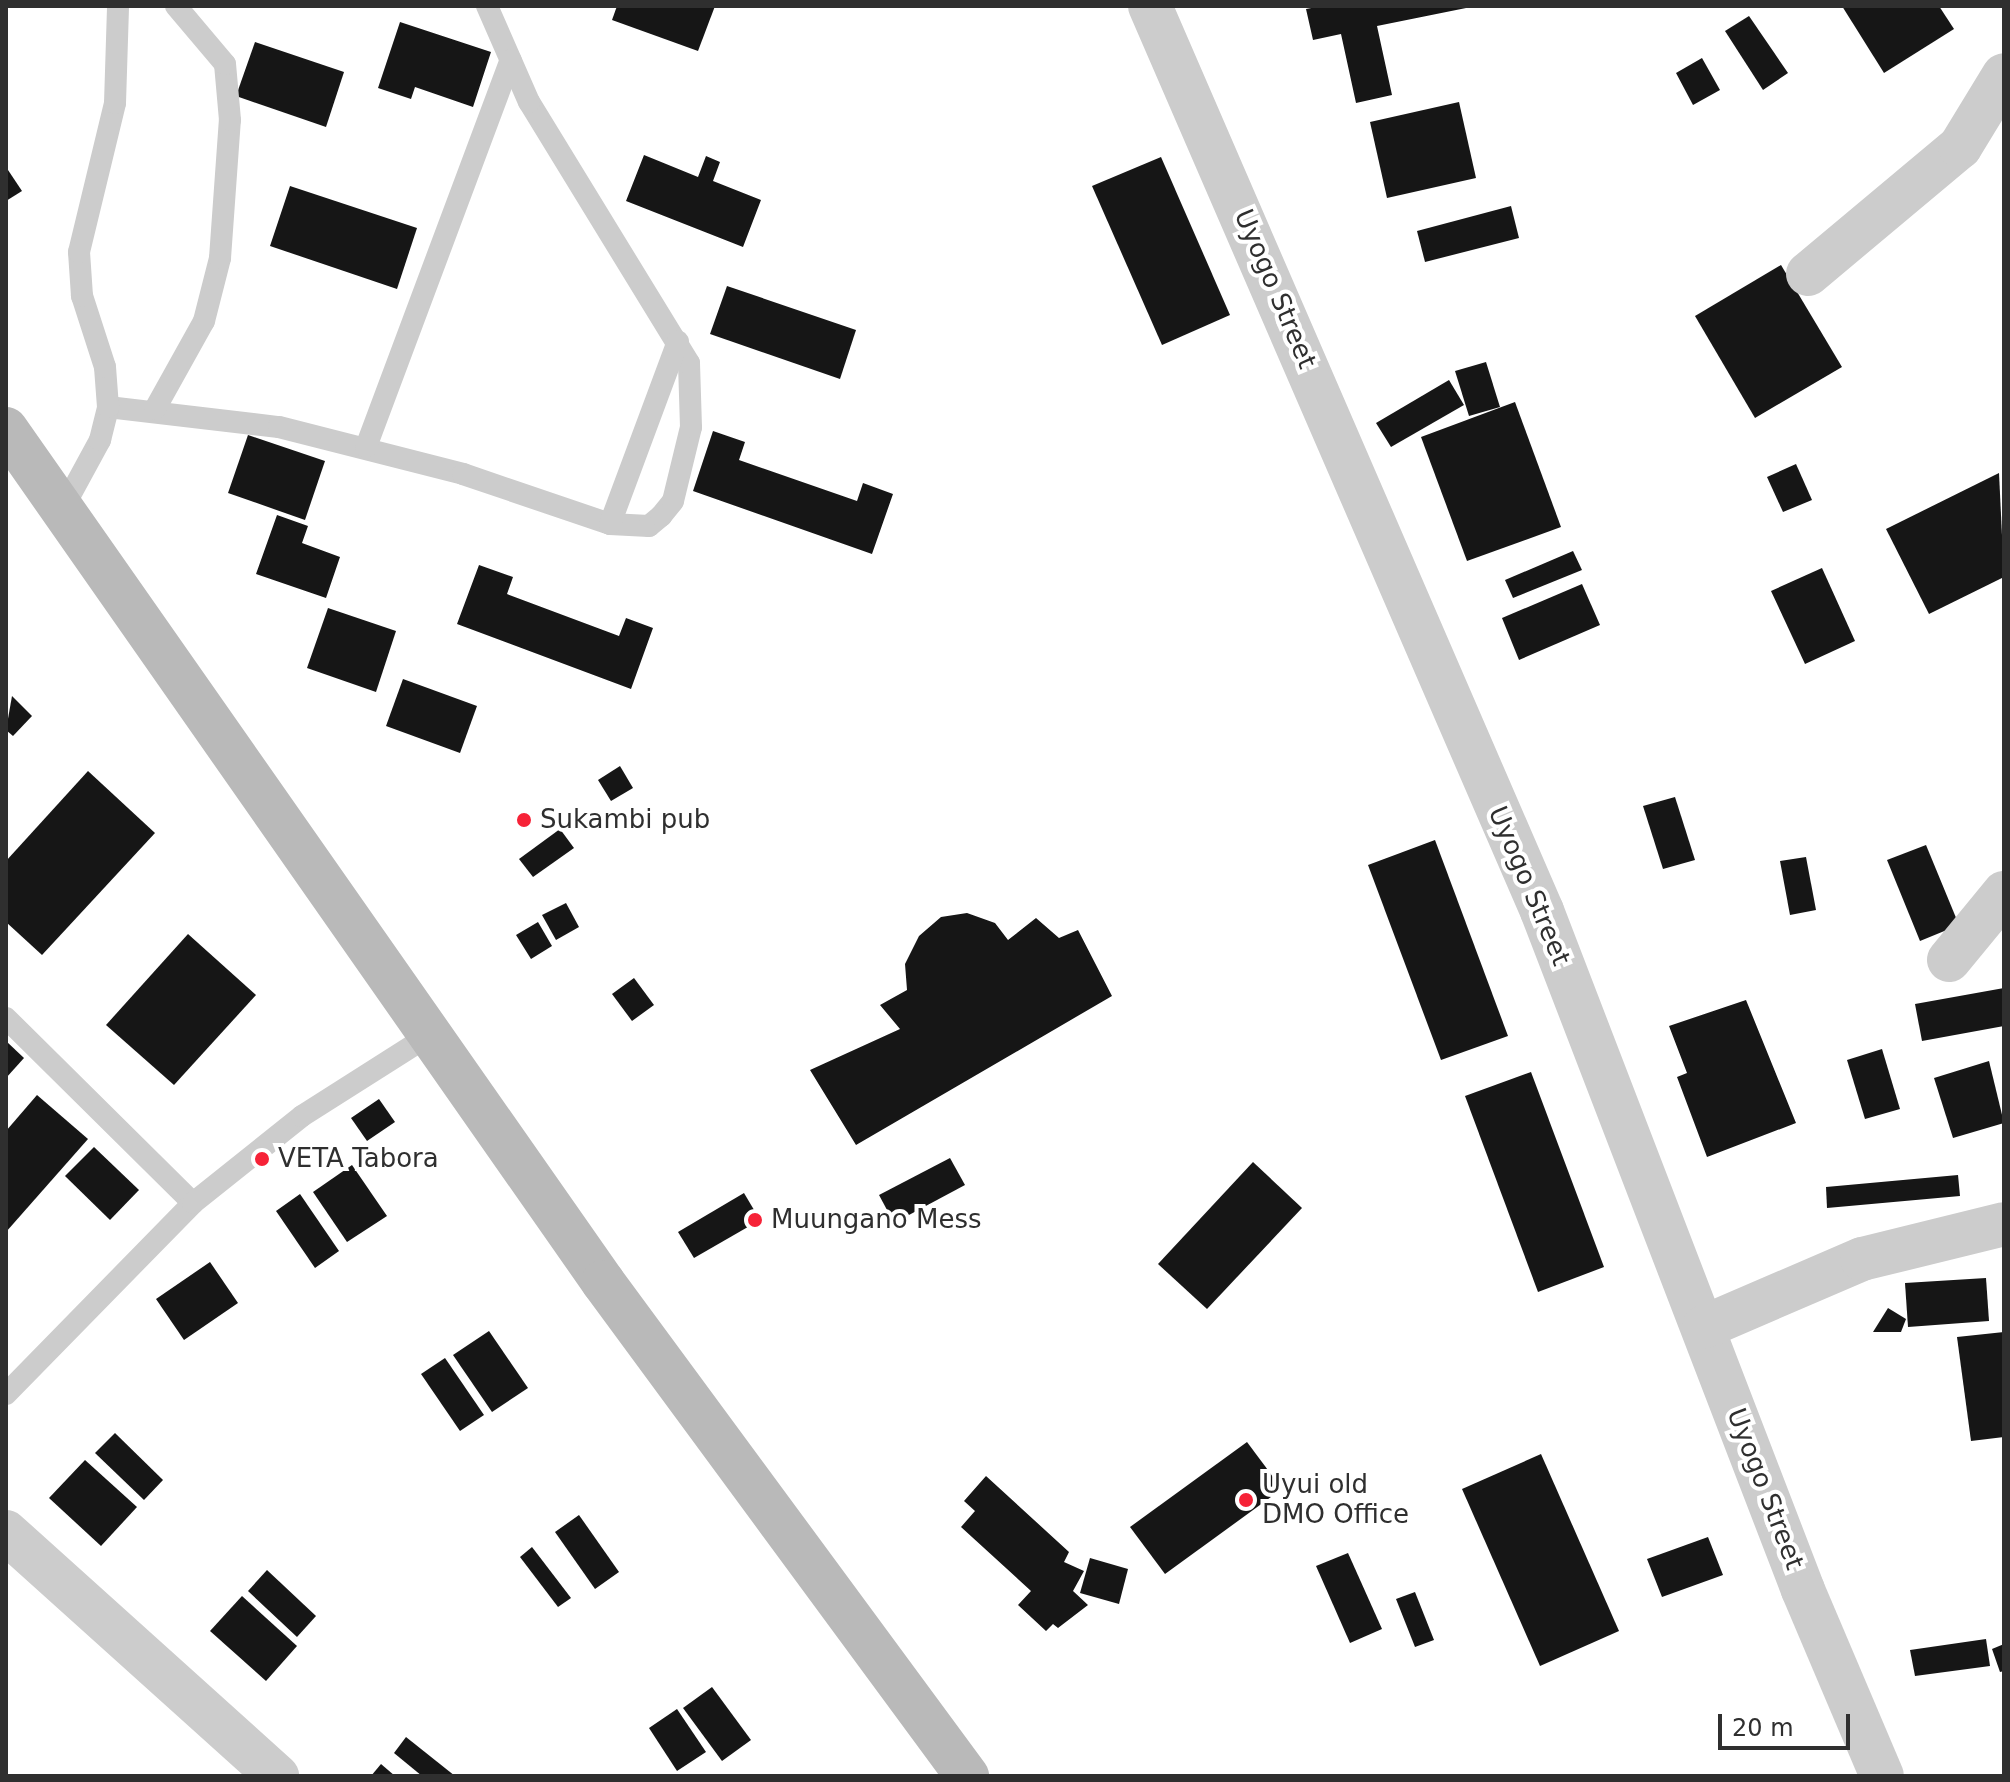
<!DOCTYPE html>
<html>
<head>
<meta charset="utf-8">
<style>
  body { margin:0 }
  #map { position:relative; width:2010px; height:1782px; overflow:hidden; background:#fff; font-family:"DejaVu Sans",sans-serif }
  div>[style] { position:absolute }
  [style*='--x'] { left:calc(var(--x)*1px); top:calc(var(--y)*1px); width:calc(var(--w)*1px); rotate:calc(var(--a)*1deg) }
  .building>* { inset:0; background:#161616 }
  .service>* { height:22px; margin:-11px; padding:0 11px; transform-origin:11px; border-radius:11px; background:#ccc }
  .minor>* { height:44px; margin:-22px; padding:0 22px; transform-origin:22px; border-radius:22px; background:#ccc }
  .secondary>* { height:44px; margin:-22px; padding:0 22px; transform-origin:22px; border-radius:22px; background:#b9b9b9 }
  .dots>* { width:22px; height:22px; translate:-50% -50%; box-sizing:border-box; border:4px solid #fff; border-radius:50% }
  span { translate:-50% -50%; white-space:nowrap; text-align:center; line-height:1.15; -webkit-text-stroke:8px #fff; paint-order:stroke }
  .street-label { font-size:26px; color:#2f2f2f }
  .poi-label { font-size:26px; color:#2f2f2f }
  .left { translate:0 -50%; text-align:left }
  .frame { position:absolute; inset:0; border:8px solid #2f2f2f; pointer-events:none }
  .scale { position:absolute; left:1718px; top:1714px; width:132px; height:36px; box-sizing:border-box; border:4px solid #2f2f2f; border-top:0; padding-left:10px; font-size:24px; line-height:28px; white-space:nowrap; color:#2f2f2f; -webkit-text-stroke:6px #fff; paint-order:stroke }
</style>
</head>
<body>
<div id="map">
  <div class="building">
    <div style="clip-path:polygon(617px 6px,715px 6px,698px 51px,612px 20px)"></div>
    <div style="clip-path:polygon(1322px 6px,1471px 6px,1471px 7px,1377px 26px,1392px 95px,1356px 103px,1341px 34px,1313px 40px,1306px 9px)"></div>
    <div style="clip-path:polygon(1842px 6px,1939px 6px,1954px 29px,1884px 73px)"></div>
    <div style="clip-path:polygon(1749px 16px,1788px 73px,1763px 90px,1725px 31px)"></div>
    <div style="clip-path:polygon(400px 22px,491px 52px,473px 107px,415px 87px,411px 99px,378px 88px)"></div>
    <div style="clip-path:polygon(255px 42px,344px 72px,326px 127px,236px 96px)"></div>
    <div style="clip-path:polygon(1702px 58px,1720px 90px,1693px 105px,1676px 73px)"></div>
    <div style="clip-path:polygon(1459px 102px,1476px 178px,1387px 198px,1370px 122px)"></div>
    <div style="clip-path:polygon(644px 155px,698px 177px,706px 156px,720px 162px,713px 181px,761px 200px,743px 247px,626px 201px)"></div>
    <div style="clip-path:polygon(1161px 157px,1230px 315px,1162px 345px,1092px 186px)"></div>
    <div style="clip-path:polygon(6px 167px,22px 191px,6px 201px)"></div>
    <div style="clip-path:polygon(290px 186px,417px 228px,397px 289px,270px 246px)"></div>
    <div style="clip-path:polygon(1511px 206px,1519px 238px,1425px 262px,1417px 231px)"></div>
    <div style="clip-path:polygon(1781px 265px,1842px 367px,1755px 418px,1695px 316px)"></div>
    <div style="clip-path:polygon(727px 286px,856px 330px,840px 379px,710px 334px)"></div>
    <div style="clip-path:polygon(1486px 362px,1500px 407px,1469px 416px,1455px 371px)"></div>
    <div style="clip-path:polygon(1449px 380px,1464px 405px,1391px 447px,1376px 423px)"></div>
    <div style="clip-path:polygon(1515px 402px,1561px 527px,1467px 561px,1421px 437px)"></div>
    <div style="clip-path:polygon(713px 431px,745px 442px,739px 460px,857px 501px,863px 483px,893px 494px,872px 554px,693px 491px)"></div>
    <div style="clip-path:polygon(248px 435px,325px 461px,305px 520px,228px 493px)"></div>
    <div style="clip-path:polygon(1796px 464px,1812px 500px,1783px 512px,1767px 477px)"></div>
    <div style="clip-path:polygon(1999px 473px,2004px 577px,1929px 614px,1886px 529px)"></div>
    <div style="clip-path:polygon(277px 515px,308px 526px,302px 543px,340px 557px,326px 598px,256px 574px)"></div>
    <div style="clip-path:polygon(1573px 551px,1582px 570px,1513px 598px,1505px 580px)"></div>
    <div style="clip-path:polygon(479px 565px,513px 577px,507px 594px,619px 636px,626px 618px,653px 628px,631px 689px,457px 624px)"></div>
    <div style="clip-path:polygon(1822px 568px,1855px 641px,1805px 664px,1771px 591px)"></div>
    <div style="clip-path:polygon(1582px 584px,1600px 625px,1519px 660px,1502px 618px)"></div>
    <div style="clip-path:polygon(328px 608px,396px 631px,376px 692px,307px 668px)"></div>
    <div style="clip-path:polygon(403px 679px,477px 706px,460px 753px,386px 726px)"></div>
    <div style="clip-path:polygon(12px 696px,32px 716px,13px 736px,6px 730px)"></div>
    <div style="clip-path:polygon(620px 766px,633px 788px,611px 801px,598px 780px)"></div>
    <div style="clip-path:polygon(88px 771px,155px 833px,42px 955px,6px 922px,6px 861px)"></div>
    <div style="clip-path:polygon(1675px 797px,1695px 860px,1663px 869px,1643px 806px)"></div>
    <div style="clip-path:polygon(560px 829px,574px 848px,533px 877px,519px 859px)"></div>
    <div style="clip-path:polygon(1435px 840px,1508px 1036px,1441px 1060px,1368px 865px)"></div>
    <div style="clip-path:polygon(1926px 845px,1959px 925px,1920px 941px,1887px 860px)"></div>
    <div style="clip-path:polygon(1806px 857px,1816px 910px,1790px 915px,1780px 861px)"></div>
    <div style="clip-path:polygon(566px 903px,579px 927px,556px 940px,542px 915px)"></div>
    <div style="clip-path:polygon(967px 913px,995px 923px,1008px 940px,1036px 918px,1059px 938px,1078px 930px,1112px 996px,856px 1145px,810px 1070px,900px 1029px,880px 1005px,907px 990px,905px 964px,919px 936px,941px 917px)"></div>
    <div style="clip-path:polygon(538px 922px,552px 946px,531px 959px,516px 935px)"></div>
    <div style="clip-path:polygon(188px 934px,256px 995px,174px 1085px,106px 1025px)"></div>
    <div style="clip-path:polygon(634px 978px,654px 1005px,632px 1021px,612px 994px)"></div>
    <div style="clip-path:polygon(2004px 988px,2004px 1026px,1922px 1041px,1915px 1004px)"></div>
    <div style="clip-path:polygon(1746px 1000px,1796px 1123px,1707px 1157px,1677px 1077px,1687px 1073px,1669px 1026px)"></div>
    <div style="clip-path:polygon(6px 1041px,24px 1058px,6px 1078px)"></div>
    <div style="clip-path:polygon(1882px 1049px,1900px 1109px,1865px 1119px,1847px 1060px)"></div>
    <div style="clip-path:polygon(1989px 1061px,2004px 1123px,1953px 1138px,1934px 1078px)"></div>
    <div style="clip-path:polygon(1531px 1072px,1604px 1267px,1538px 1292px,1465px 1096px)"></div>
    <div style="clip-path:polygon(37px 1095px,88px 1139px,6px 1232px,6px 1131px)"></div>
    <div style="clip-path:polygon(379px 1099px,395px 1122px,367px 1141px,351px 1118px)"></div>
    <div style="clip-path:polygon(94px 1147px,139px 1190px,110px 1220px,65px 1176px)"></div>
    <div style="clip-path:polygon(950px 1158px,965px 1185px,894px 1223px,879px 1195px)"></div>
    <div style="clip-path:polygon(1253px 1162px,1302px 1208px,1207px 1309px,1158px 1264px)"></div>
    <div style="clip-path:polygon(352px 1165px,387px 1216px,347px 1242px,313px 1192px)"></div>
    <div style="clip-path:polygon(1958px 1175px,1960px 1196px,1827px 1208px,1826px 1187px)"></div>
    <div style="clip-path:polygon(744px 1193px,760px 1220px,694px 1258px,678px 1232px)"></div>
    <div style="clip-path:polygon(300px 1194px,339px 1251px,315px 1268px,276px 1211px)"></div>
    <div style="clip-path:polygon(210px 1262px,238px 1303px,184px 1340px,156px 1299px)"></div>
    <div style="clip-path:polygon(1986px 1278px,1989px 1321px,1908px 1327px,1905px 1283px)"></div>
    <div style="clip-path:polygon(1888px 1308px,1906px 1319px,1901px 1332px,1873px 1332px)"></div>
    <div style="clip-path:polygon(489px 1331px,528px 1388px,492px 1412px,453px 1355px)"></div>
    <div style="clip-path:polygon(2004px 1332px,2004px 1437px,1971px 1441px,1957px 1337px)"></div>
    <div style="clip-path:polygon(445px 1358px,484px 1415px,460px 1431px,421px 1374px)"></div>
    <div style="clip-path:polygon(115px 1433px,163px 1480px,144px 1500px,95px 1453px)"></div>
    <div style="clip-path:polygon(1247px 1442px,1282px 1489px,1165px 1574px,1130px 1527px)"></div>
    <div style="clip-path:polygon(1541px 1454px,1619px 1631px,1540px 1666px,1462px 1489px)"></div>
    <div style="clip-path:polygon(85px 1460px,137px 1507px,101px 1546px,49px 1498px)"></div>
    <div style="clip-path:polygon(986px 1476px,1069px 1552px,1064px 1562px,1084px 1571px,1073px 1591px,1088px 1605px,1058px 1628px,1053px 1624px,1046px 1631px,1018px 1605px,1031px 1591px,961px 1527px,975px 1511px,964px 1501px)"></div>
    <div style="clip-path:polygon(579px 1515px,619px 1572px,595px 1589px,555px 1532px)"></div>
    <div style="clip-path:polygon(1708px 1537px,1723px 1575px,1662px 1597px,1647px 1559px)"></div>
    <div style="clip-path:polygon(532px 1547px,571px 1598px,558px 1607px,520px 1557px)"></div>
    <div style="clip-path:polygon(1348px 1553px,1382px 1629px,1350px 1643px,1316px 1566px)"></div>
    <div style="clip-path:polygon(1090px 1558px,1128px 1569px,1119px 1604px,1080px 1593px)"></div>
    <div style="clip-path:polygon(267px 1570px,316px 1616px,297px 1637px,248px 1591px)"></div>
    <div style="clip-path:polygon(1415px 1592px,1434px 1640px,1415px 1647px,1396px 1599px)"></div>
    <div style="clip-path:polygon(242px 1596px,297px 1646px,266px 1681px,210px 1631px)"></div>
    <div style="clip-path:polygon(1986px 1639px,1990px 1666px,1915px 1676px,1910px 1650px)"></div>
    <div style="clip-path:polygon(2004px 1644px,2004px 1671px,2000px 1672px,1992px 1649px)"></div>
    <div style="clip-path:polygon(712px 1687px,751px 1740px,722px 1761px,683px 1708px)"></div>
    <div style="clip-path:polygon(677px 1709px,706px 1752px,677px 1771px,649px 1728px)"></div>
    <div style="clip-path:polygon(406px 1737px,455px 1776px,422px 1776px,394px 1753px)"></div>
    <div style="clip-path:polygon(381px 1764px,395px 1776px,371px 1776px)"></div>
  </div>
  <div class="service">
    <div style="--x:108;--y:407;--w:172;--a:6.7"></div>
    <div style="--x:279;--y:427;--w:190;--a:14.3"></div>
    <div style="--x:463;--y:474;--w:155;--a:18.8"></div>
    <div style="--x:610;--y:524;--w:39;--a:3"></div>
    <div style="--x:649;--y:526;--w:16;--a:-40"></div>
    <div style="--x:661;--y:516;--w:19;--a:-51"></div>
    <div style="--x:673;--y:501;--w:76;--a:-76.3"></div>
    <div style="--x:691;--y:427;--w:64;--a:-91.8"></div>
    <div style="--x:689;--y:363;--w:306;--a:-121.5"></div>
    <div style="--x:529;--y:102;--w:105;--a:-113.6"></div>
    <div style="--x:155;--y:409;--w:101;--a:-60.9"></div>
    <div style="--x:204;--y:321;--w:65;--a:-75.7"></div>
    <div style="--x:220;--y:258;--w:138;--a:-85.9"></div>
    <div style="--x:230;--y:120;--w:56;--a:-95.1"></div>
    <div style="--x:225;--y:64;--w:76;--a:-130.2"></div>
    <div style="--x:366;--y:447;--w:413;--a:-69.5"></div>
    <div style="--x:62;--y:510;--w:80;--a:-61.5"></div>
    <div style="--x:100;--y:440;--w:34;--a:-76"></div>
    <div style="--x:108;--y:407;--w:40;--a:-94.3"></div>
    <div style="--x:105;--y:367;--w:75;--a:-107.9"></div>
    <div style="--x:82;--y:296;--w:44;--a:-93.9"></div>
    <div style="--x:79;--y:252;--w:153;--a:-76.4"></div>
    <div style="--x:115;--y:103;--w:97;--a:-88.2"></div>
    <div style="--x:610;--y:524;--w:195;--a:-69.6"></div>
    <div style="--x:6;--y:1018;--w:263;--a:44.7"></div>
    <div style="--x:6;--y:1394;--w:267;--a:-45.6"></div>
    <div style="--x:193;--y:1203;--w:139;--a:-38.6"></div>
    <div style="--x:302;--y:1116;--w:149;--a:-32.4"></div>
  </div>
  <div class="minor">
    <div style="--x:1150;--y:6;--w:986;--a:66.58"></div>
    <div style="--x:1542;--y:911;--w:727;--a:68.97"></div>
    <div style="--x:1803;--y:1590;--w:202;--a:67"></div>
    <div style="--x:1808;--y:274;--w:198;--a:-39.9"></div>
    <div style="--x:1960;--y:147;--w:84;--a:-58.6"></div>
    <div style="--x:1949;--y:960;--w:87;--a:-50.6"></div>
    <div style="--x:1704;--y:1327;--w:172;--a:-23.3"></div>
    <div style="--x:1862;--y:1259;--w:146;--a:-13.8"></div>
    <div style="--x:6;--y:1532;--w:365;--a:42"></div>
  </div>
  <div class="secondary">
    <div style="--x:6;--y:429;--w:1041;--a:55.01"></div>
    <div style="--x:603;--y:1282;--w:614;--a:53.62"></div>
  </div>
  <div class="dots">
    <div style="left:524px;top:820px;background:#f62237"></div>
    <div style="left:262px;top:1159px;background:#f62237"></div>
    <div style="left:755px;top:1220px;background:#f62237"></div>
    <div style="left:1246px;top:1500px;background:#f62237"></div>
  </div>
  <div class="street-label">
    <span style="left:1275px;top:289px;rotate:67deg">Uyogo Street</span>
    <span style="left:1529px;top:886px;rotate:67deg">Uyogo Street</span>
    <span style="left:1765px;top:1489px;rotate:69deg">Uyogo Street</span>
  </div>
  <div class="poi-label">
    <span class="left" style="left:540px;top:820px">Sukambi pub</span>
    <span class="left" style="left:278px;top:1159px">VETA Tabora</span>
    <span class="left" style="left:771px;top:1220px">Muungano Mess</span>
    <span class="left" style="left:1262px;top:1500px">Uyui old<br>DMO Office</span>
  </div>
  <div class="frame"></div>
  <div class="scale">20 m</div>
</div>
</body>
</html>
